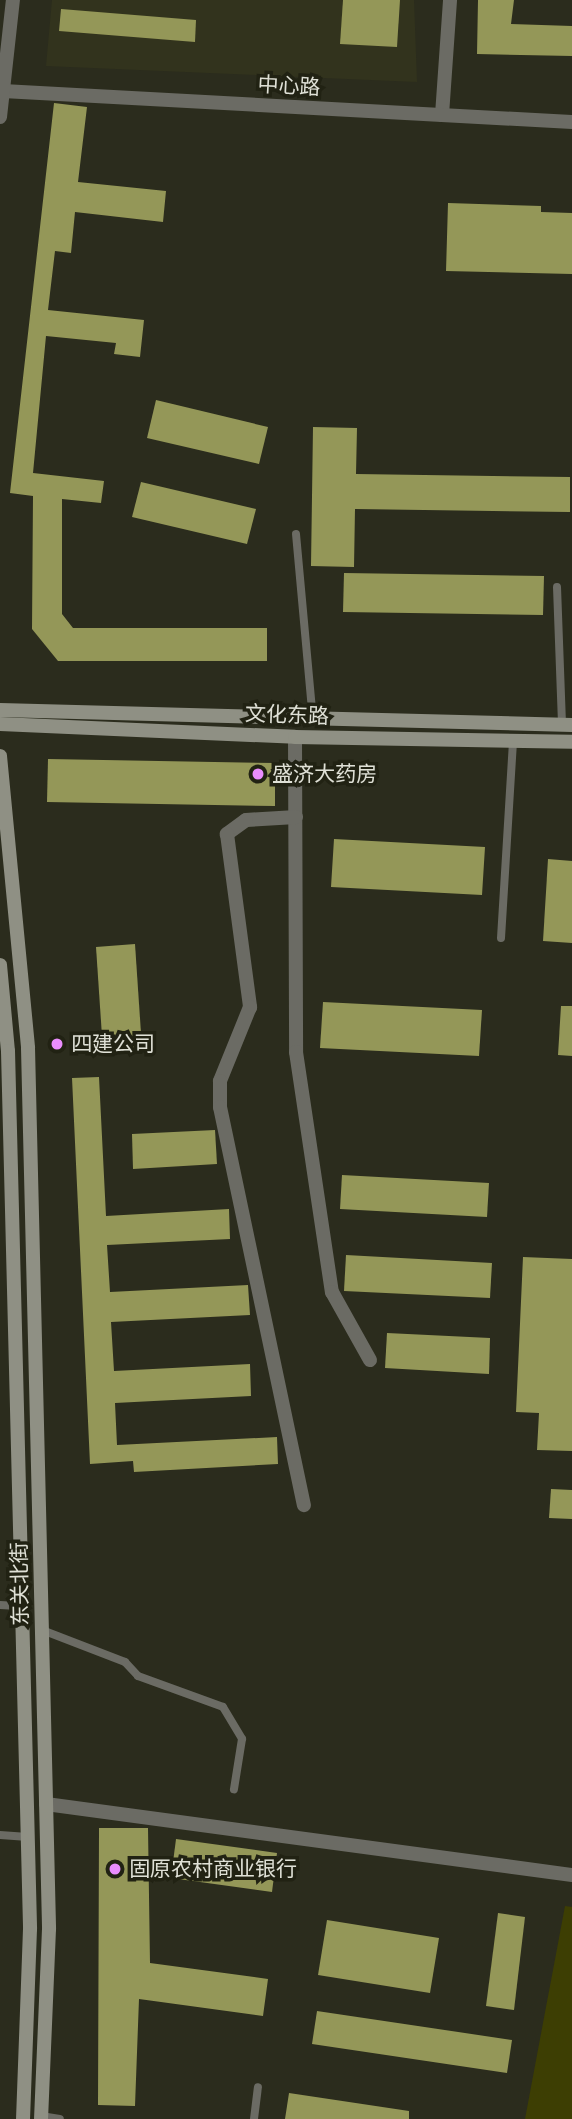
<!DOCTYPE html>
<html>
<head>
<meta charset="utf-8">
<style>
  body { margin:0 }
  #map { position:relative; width:572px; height:2119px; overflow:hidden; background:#2b2c1d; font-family:"Public Sans","Noto Sans SC",sans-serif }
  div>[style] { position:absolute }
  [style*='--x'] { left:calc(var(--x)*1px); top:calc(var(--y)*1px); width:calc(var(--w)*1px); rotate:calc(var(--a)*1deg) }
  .built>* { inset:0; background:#32331d }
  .green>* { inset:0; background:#3d3e03 }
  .building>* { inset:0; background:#949758 }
  .service>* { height:8px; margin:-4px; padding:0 4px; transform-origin:4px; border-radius:4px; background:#6b6b64 }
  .minor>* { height:14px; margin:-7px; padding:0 7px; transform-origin:7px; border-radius:7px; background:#6b6b64 }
  .tertiary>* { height:14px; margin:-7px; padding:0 7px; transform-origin:7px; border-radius:7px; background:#6b6b64 }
  .secondary>* { height:14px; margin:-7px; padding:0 7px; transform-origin:7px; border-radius:7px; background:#8f9084 }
  .dots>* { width:19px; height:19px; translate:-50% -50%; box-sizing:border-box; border:4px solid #212213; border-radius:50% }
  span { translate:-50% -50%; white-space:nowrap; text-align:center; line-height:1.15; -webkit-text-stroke:7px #212213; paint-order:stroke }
  .street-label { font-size:21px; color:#dfe0d6 }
  .poi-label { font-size:21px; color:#dfe0d6 }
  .left { translate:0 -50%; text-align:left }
</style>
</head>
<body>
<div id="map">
  <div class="built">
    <div style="clip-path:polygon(52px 0,414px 0,417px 82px,46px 66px)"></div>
  </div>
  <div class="green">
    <div style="clip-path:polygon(565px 1906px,572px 1907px,572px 2119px,525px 2119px)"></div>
  </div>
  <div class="building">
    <div style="clip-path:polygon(343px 0,400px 0,397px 47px,340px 44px)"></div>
    <div style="clip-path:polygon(478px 0,514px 0,511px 24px,572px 26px,572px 56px,477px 54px)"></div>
    <div style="clip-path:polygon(61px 9px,196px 20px,195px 42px,59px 31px)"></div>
    <div style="clip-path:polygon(54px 103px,87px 107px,78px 182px,166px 191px,163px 222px,75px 212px,71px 253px,55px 251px,48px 310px,144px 320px,140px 357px,114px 354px,116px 343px,46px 336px,33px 473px,104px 481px,101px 503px,62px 499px,62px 614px,73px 628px,267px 628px,267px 661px,58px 661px,32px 629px,33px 496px,10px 493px)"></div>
    <div style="clip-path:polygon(448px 203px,541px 206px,541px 212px,572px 213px,572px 274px,446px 271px)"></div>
    <div style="clip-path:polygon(156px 400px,268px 427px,259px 464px,147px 438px)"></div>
    <div style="clip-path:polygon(313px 427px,357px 428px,356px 474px,570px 477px,570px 512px,355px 509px,354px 567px,311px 566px)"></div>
    <div style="clip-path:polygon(141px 482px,256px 509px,247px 544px,132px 517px)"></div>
    <div style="clip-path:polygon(344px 573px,544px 576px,543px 615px,343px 612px)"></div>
    <div style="clip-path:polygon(48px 759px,275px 763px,275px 806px,47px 802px)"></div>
    <div style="clip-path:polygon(334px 839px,485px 847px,482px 895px,331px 887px)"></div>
    <div style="clip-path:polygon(548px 859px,572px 861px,572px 943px,543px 941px)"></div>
    <div style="clip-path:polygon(135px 944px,142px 1048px,103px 1051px,96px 947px)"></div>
    <div style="clip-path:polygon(323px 1002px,482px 1010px,479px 1056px,320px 1048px)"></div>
    <div style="clip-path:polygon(561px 1006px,572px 1006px,572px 1056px,558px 1055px)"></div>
    <div style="clip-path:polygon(99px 1077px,106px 1216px,229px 1209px,230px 1239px,107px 1245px,110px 1292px,248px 1285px,250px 1315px,111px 1322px,114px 1371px,250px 1364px,251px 1396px,115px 1403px,117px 1445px,277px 1437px,278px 1464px,134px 1472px,133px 1461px,90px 1464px,72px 1078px)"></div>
    <div style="clip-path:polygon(215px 1130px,217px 1164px,133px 1169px,132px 1134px)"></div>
    <div style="clip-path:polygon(342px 1175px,489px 1183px,487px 1217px,340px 1209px)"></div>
    <div style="clip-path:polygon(346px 1255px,492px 1263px,490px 1298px,344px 1291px)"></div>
    <div style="clip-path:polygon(523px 1257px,572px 1259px,572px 1451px,537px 1450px,539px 1413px,516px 1412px)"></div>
    <div style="clip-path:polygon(387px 1333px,490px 1338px,489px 1374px,385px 1368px)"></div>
    <div style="clip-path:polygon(551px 1489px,572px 1490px,572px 1519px,549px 1518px)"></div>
    <div style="clip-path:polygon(99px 1828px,148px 1828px,150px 1963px,268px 1979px,263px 2016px,139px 1999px,135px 2106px,98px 2105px)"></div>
    <div style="clip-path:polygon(176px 1839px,277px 1853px,272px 1892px,171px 1878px)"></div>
    <div style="clip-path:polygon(498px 1913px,525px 1917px,514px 2010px,486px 2006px)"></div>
    <div style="clip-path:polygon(327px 1920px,439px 1938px,430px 1993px,318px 1975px)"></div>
    <div style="clip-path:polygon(317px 2011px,512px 2040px,507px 2073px,312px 2044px)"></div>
    <div style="clip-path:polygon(289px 2093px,409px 2111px,409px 2119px,285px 2119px)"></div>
  </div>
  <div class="service">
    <div style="--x:296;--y:534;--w:187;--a:84.8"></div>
    <div style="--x:557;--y:587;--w:138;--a:87.9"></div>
    <div style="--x:501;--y:938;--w:197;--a:-86.5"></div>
    <div style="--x:0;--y:1605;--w:22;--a:3"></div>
    <div style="--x:42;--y:1630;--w:89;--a:21.1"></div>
    <div style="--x:125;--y:1662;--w:19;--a:47"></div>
    <div style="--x:138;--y:1676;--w:90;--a:20"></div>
    <div style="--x:223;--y:1707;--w:37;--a:59"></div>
    <div style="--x:242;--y:1739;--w:51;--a:99.1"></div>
    <div style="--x:0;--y:1835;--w:28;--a:4"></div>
    <div style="--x:41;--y:2116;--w:19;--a:9"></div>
    <div style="--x:254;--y:2119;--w:32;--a:-83"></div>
  </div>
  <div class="minor">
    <div style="--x:442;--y:115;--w:115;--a:-86"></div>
    <div style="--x:295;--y:737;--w:315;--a:89.8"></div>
    <div style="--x:296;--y:1052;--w:243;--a:81.5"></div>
    <div style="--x:332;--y:1292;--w:78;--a:60.8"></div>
    <div style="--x:296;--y:817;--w:50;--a:176.6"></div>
    <div style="--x:246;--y:820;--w:24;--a:144"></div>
    <div style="--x:227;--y:834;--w:175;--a:82.4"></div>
    <div style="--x:250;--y:1007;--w:80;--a:112.1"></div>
    <div style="--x:220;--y:1081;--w:26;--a:90"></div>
    <div style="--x:220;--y:1107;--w:407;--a:78.1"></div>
    <div style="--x:46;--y:1804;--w:531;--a:7.69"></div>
  </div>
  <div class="tertiary">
    <div style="--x:3;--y:91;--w:570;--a:3.12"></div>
    <div style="--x:0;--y:117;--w:118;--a:-83.7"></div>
  </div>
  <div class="secondary">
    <div style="--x:0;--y:710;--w:572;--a:1.5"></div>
    <div style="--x:0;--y:724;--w:295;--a:2.5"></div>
    <div style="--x:295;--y:737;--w:277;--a:1"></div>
    <div style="--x:0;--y:756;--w:293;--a:84.5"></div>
    <div style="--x:28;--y:1048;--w:881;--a:88.63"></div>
    <div style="--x:49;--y:1929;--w:190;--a:92.4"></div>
    <div style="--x:0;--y:965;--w:86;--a:84.7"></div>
    <div style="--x:8;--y:1051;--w:878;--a:88.56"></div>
    <div style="--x:30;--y:1929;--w:190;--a:92.1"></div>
  </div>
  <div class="dots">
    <div style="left:258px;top:774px;background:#ea8dfd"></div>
    <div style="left:57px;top:1044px;background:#ea8dfd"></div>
    <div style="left:115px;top:1869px;background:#ea8dfd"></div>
  </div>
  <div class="street-label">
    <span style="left:289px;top:86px;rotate:3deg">中心路</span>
    <span style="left:287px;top:715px;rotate:2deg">文化东路</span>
    <span style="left:20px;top:1584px;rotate:-91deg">东关北街</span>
  </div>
  <div class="poi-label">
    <span class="left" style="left:272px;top:774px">盛济大药房</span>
    <span class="left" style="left:71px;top:1044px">四建公司</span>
    <span class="left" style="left:129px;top:1869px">固原农村商业银行</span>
  </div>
</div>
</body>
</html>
